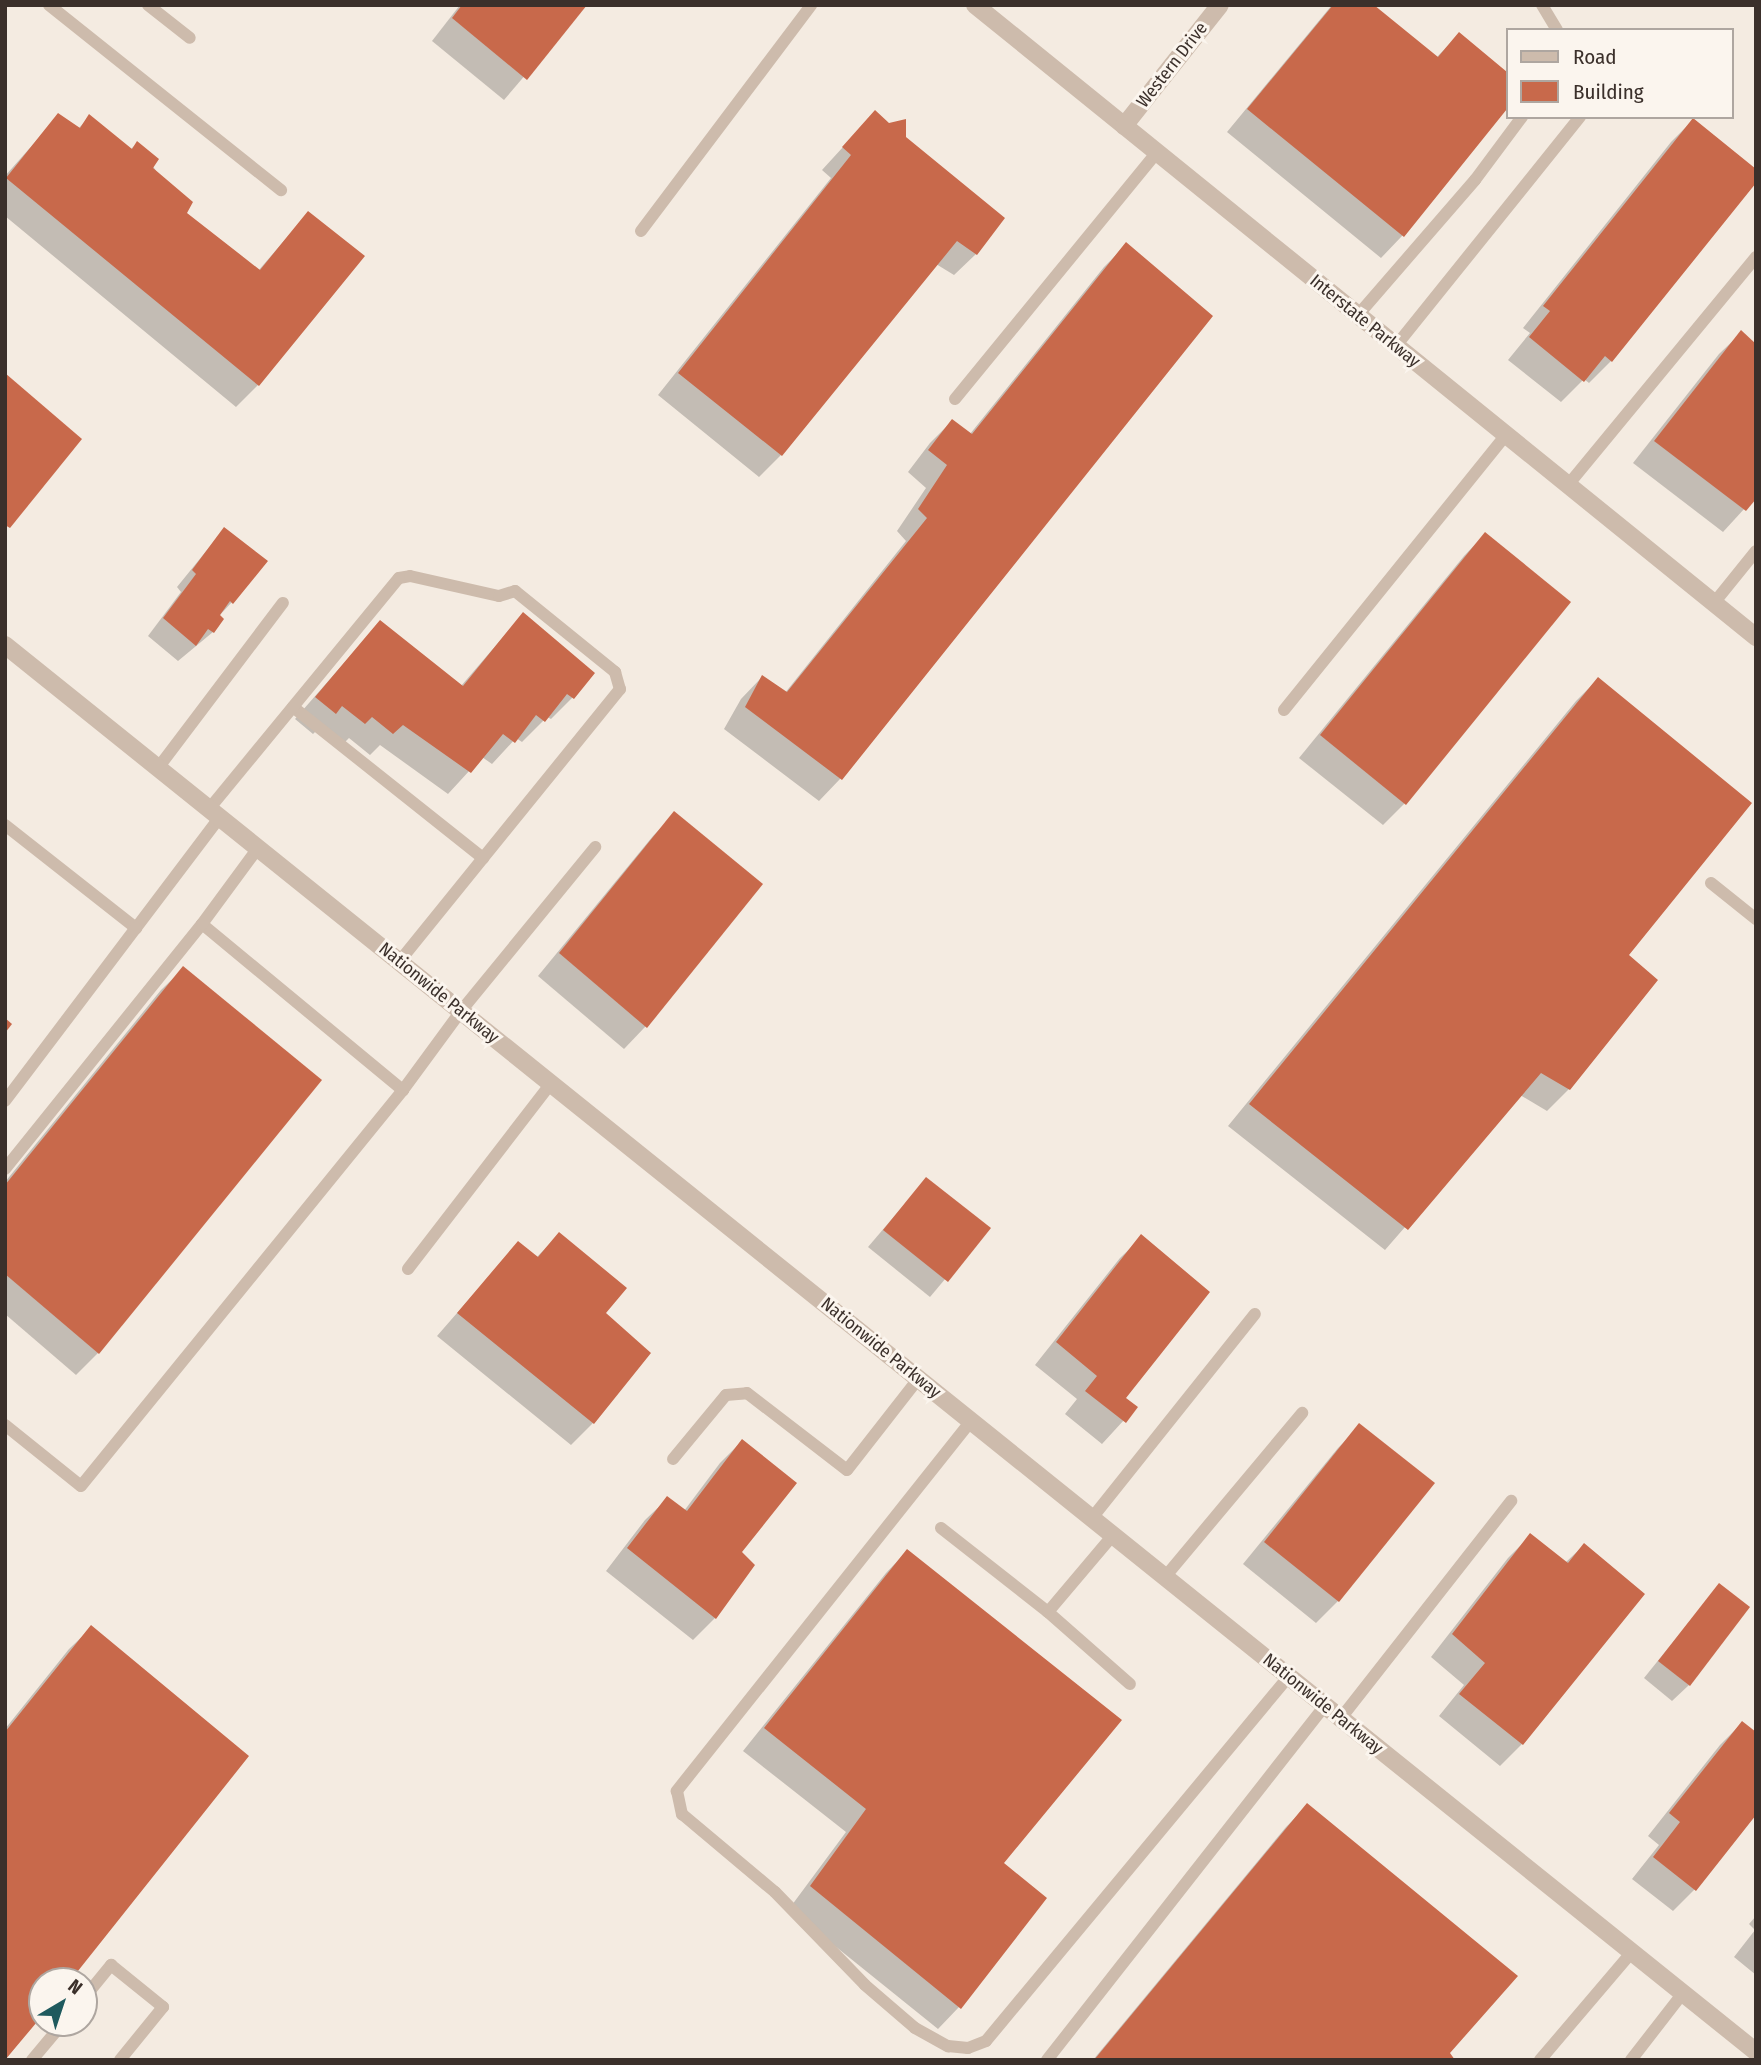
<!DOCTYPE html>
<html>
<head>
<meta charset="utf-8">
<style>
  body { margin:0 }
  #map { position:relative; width:1761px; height:2065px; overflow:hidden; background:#f4ebe1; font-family:"Fira Sans Condensed",sans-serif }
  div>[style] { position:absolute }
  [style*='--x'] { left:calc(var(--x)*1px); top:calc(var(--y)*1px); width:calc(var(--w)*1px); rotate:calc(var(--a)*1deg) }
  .shadow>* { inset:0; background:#0003 }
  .building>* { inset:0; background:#c8694b }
  .service>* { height:12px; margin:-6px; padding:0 6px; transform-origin:6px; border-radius:6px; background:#cdbbac }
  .minor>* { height:18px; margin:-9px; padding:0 9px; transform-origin:9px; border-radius:9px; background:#cdbbac }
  span { translate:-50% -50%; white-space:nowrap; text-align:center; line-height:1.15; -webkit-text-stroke:6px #fbf5ee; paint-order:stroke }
  .street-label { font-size:18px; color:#3b302b }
  .frame { position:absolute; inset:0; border:7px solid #3b302b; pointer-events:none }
  .legend { position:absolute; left:1506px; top:28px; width:228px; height:91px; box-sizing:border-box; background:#fbf5ee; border:2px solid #aea6a0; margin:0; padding:9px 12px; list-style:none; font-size:21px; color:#3b302b }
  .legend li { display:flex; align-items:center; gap:14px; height:35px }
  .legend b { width:35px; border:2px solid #aea6a0 }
  .north { position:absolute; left:28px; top:1967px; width:70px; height:70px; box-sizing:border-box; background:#fbf5ee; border:2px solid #aea6a0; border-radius:50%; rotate:39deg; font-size:19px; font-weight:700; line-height:28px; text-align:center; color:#3b302b }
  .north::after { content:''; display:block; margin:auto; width:24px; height:32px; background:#1f5a5e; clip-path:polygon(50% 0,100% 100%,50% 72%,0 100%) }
</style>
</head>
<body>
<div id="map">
  <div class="shadow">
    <div style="clip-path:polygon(460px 5px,585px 5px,504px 100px,432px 41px)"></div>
    <div style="clip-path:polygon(1332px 5px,1371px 5px,1436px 58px,1459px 34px,1507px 75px,1507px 106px,1402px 236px,1381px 258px,1227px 132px)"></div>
    <div style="clip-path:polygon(875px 112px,905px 138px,976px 254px,954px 275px,936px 264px,781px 455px,759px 477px,658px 395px,831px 178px,822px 170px)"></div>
    <div style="clip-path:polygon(59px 115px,78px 129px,89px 117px,130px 150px,137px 143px,185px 213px,258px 271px,308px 213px,258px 385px,236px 407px,5px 216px,5px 176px)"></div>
    <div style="clip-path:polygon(1693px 120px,1756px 180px,1611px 361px,1589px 383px,1584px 379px,1561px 402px,1508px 360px,1530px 333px,1523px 328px,1671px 142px)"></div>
    <div style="clip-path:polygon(1126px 245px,1210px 316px,840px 779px,819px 801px,724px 729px,741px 699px,762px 677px,785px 693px,906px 541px,897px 531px,926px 488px,908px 472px,930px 443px,952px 421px,970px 434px,1104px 267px)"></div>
    <div style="clip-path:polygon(1741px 333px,1756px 496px,1723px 532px,1633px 463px,1719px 354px)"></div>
    <div style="clip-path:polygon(224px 529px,232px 602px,219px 616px,213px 632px,178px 661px,148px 636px,181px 592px,177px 587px)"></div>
    <div style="clip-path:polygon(1485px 534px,1404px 804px,1383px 825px,1299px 758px,1464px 556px)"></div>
    <div style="clip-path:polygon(523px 614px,573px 697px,551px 719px,547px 717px,522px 742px,516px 738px,492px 764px,482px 757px,448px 794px,380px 745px,370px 755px,349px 738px,342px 745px,320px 727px,313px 734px,295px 719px,380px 622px,461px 686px)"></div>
    <div style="clip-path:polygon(1598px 679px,1627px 955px,1569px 1089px,1547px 1111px,1520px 1095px,1385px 1250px,1228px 1126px,1576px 701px)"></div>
    <div style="clip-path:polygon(675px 814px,761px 885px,645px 1027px,624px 1049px,538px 976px,653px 836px)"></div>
    <div style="clip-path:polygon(183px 969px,98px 1353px,76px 1375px,5px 1314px,5px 1182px,161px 990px)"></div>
    <div style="clip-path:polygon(926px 1179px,988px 1228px,930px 1297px,868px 1247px)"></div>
    <div style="clip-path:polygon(559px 1234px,604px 1314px,593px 1423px,571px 1445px,437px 1336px,518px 1243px,536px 1258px)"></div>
    <div style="clip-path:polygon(1142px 1237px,1123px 1398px,1135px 1408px,1102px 1444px,1065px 1414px,1077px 1399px,1035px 1365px,1120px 1258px)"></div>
    <div style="clip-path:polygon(1360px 1426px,1432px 1484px,1338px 1601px,1316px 1623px,1243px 1564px,1338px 1448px)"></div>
    <div style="clip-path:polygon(742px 1441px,739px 1552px,753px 1565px,715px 1618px,693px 1640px,606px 1571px,645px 1520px,667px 1499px,684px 1511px,720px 1463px)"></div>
    <div style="clip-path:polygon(1530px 1536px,1565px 1563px,1584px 1545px,1522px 1744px,1500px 1766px,1439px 1716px,1464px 1685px,1431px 1657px,1508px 1558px)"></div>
    <div style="clip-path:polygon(907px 1551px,1001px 1863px,959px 2007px,938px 2029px,789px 1909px,846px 1832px,743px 1751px,886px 1573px)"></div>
    <div style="clip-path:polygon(1719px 1585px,1689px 1685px,1672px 1701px,1644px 1678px)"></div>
    <div style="clip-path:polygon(91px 1628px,68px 1981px,42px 1981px,42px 2014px,5px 2060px,5px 1729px,69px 1649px)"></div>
    <div style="clip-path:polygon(1742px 1723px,1695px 1889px,1673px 1911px,1632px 1879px,1659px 1845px,1648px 1836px,1720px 1745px)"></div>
    <div style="clip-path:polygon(1308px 1805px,1453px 2060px,1093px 2060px,1286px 1827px)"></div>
    <div style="clip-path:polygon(1756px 1916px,1756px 1975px,1734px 1957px,1755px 1930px,1749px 1924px)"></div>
  </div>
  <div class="building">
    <div style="clip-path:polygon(462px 5px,587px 5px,527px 80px,452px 18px)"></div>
    <div style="clip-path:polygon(1333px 5px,1374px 5px,1438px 57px,1459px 32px,1507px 72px,1507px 109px,1404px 237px,1247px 109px)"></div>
    <div style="clip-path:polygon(875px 110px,889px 123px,906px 119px,906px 137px,1005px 218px,977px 255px,957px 241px,782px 456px,678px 373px,851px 155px,842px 147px)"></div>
    <div style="clip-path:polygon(58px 113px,80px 128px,89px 114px,132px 149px,137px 141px,159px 159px,153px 168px,193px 202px,187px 213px,260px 270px,308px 211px,365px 256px,259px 386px,6px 178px)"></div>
    <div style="clip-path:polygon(1693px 118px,1756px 169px,1756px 183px,1612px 362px,1605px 356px,1584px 382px,1529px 337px,1550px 311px,1543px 306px)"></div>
    <div style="clip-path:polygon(1126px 242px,1213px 316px,842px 780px,745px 707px,762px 675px,787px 692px,927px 518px,918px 509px,947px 465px,928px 450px,952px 419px,972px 434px)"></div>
    <div style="clip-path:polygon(1741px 330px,1756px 344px,1756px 499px,1746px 511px,1654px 441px)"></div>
    <div style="clip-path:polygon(5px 373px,82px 439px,10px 528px,5px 525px)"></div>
    <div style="clip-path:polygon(224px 527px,268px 561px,233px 604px,230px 601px,220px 615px,224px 619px,214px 633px,208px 629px,196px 646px,163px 618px,196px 574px,192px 570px)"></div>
    <div style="clip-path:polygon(1485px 532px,1571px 602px,1406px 805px,1320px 735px)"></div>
    <div style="clip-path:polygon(523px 612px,595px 673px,574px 699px,567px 694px,545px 722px,536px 715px,515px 743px,503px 734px,471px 773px,403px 725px,393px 734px,372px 717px,365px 724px,342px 706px,336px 714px,315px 697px,380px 620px,463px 686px)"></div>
    <div style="clip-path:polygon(1598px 677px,1752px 803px,1629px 955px,1658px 980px,1570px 1090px,1541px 1073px,1408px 1230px,1249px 1104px)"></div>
    <div style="clip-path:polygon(674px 811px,763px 884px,647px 1028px,559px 953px)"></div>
    <div style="clip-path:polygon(183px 966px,322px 1080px,99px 1354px,5px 1274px,5px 1185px)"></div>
    <div style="clip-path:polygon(5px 1018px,12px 1024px,5px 1033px)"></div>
    <div style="clip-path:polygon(926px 1177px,991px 1228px,948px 1282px,883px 1230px)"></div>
    <div style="clip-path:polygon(559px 1232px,627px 1288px,606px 1313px,651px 1353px,594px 1424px,457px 1313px,518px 1241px,538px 1257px)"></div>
    <div style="clip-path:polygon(1141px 1234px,1210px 1292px,1126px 1398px,1138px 1407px,1126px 1423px,1085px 1391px,1097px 1376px,1056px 1342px)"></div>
    <div style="clip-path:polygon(1359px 1423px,1435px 1483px,1339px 1602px,1264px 1542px)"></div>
    <div style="clip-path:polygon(742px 1439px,797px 1483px,742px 1552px,755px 1565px,716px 1619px,627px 1548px,667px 1496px,687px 1511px)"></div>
    <div style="clip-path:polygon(1530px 1533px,1568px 1563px,1584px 1543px,1645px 1594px,1523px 1745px,1459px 1694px,1485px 1663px,1452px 1634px)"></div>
    <div style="clip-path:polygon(907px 1549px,1122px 1720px,1004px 1863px,1047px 1898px,961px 2009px,810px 1886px,866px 1809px,764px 1728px)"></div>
    <div style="clip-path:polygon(1719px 1583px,1750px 1607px,1690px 1686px,1658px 1661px)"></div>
    <div style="clip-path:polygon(91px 1625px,249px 1756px,70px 1981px,42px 1981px,42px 2016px,5px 2060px,5px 1732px)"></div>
    <div style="clip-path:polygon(1742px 1721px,1756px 1732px,1756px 1815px,1696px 1891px,1653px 1857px,1680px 1822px,1669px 1813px)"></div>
    <div style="clip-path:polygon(1307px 1803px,1518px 1976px,1450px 2053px,1455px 2060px,1094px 2060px)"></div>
  </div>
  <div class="service">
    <div style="--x:49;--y:5;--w:297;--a:38.6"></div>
    <div style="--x:148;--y:5;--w:53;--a:38.2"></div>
    <div style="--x:1542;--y:5;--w:29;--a:59"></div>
    <div style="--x:641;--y:231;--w:283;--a:-53"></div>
    <div style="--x:1358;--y:315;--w:179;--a:-49.1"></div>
    <div style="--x:1475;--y:180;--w:79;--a:-53.3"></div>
    <div style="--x:1395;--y:347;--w:295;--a:-51.2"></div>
    <div style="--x:955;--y:399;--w:319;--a:-50.7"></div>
    <div style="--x:1568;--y:485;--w:296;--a:-50.5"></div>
    <div style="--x:1714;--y:603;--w:67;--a:-51.1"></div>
    <div style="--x:293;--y:707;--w:243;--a:38.5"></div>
    <div style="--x:1284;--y:710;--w:353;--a:-51.1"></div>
    <div style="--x:158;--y:768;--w:207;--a:-52.9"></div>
    <div style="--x:209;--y:809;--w:299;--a:-50.6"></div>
    <div style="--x:399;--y:578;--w:11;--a:-10"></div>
    <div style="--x:410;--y:576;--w:91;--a:12.7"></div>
    <div style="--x:499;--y:596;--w:17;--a:-17"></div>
    <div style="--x:515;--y:591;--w:129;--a:39"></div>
    <div style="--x:615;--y:672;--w:18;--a:74"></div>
    <div style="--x:620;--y:689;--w:351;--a:129"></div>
    <div style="--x:5;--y:825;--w:167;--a:38.2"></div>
    <div style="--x:136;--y:928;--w:139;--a:-52.9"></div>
    <div style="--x:1711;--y:883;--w:58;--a:38.7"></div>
    <div style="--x:202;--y:924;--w:261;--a:39.6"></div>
    <div style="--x:5;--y:1101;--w:217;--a:-52.9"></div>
    <div style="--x:5;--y:1169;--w:314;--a:-51.2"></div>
    <div style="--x:202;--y:924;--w:94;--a:-53.6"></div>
    <div style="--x:408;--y:1269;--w:235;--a:-52.4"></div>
    <div style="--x:971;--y:1421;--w:473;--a:128.5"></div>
    <div style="--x:677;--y:1791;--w:24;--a:78"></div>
    <div style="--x:682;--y:1814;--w:121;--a:40"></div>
    <div style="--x:775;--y:1892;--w:129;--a:45.9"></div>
    <div style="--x:865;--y:1985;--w:66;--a:40.7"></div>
    <div style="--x:915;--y:2028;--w:38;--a:29"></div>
    <div style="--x:948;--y:2046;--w:20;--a:6"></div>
    <div style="--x:968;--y:2048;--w:19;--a:-21"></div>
    <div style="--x:986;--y:2041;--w:474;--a:-50.3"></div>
    <div style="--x:5;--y:1425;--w:97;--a:38.8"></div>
    <div style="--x:81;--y:1486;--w:510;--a:-50.88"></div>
    <div style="--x:403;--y:1090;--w:98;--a:-53.7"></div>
    <div style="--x:461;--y:1011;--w:212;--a:-50.7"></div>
    <div style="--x:673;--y:1459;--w:83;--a:-50.4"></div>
    <div style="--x:726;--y:1395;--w:21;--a:-5"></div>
    <div style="--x:747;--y:1393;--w:126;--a:37.6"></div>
    <div style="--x:847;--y:1470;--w:115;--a:-52"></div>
    <div style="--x:1092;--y:1518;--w:261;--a:-51.4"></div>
    <div style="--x:941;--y:1528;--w:136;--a:38.1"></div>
    <div style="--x:1048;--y:1612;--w:101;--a:-49.8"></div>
    <div style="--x:1165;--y:1577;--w:214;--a:-50.1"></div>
    <div style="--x:1048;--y:1612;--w:109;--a:41.3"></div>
    <div style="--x:1341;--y:1718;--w:276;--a:-51.9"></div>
    <div style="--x:84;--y:1998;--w:43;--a:-50.7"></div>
    <div style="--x:111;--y:1965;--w:67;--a:38.9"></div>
    <div style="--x:163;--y:2007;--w:68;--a:129.1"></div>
    <div style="--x:32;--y:2060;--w:48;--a:-50"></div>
    <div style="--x:1047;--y:2060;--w:451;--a:-51.9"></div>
    <div style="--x:1540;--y:2060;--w:142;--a:-49.6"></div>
    <div style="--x:1631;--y:2060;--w:85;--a:-52.2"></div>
  </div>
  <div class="minor">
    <div style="--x:975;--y:5;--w:1005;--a:38.98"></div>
    <div style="--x:1124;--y:126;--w:154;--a:-51.6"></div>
    <div style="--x:5;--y:645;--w:2246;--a:38.78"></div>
  </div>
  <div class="street-label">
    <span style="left:1172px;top:65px;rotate:-52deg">Western Drive</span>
    <span style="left:1365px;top:321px;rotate:39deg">Interstate Parkway</span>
    <span style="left:439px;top:993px;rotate:39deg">Nationwide Parkway</span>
    <span style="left:881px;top:1348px;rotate:39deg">Nationwide Parkway</span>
    <span style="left:1323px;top:1704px;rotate:39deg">Nationwide Parkway</span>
  </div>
  <div class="frame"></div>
  <ul class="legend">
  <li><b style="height:9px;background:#cdbbac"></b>Road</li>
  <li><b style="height:19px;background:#c8694b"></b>Building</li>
  </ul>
  <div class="north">N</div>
</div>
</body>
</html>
